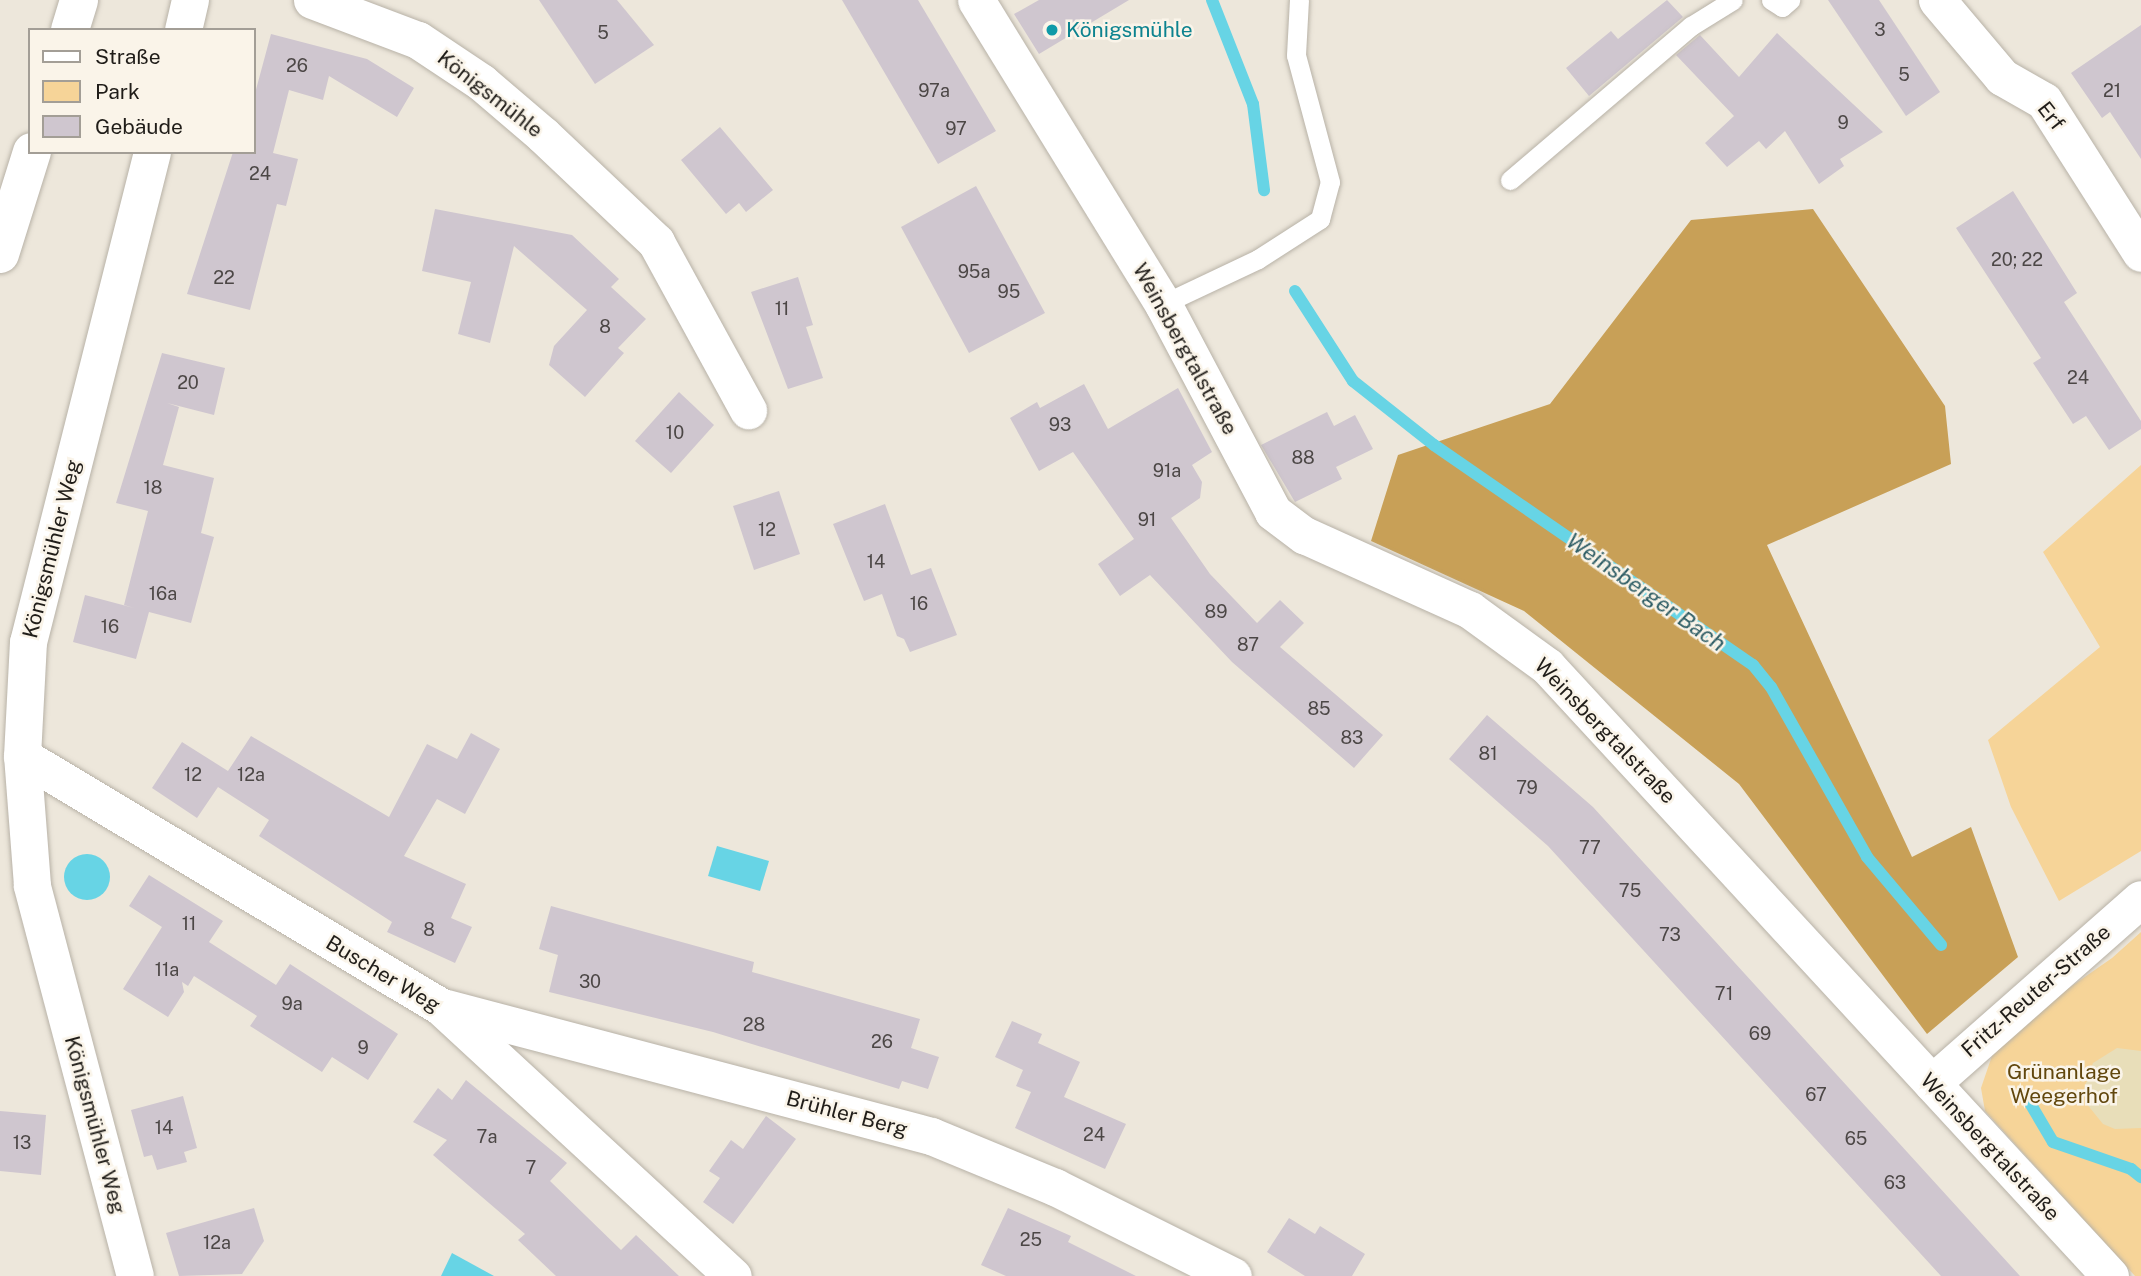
<!DOCTYPE html>
<html>
<head>
<meta charset="utf-8">
<style>
  body { margin:0 }
  #map { position:relative; width:2141px; height:1276px; overflow:hidden; background:#ede7db; font-family:"Public Sans",sans-serif }
  div>[style] { position:absolute }
  [style*='--x'] { left:calc(var(--x)*1px); top:calc(var(--y)*1px); width:calc(var(--w)*1px); rotate:calc(var(--a)*1deg) }
  .green>* { inset:0; background:#f6d498 }
  .forest>* { inset:0; background:#c8a057 }
  .sand>* { inset:0; background:#e8deb9 }
  .water>* { inset:0; background:#67d4e5 }
  .round { border-radius:50% }
  .stream>* { height:12px; margin:-6px; padding:0 6px; transform-origin:6px; border-radius:6px; background:#67d4e5 }
  .building>* { inset:0; background:#cfc6cf }
  .roads { filter:drop-shadow(0 0 2px #b8b2a7) drop-shadow(0 0 2px #b8b2a7) }
  .service>* { height:19px; margin:-9.5px; padding:0 9.5px; transform-origin:9.5px; border-radius:9.5px; background:#fff }
  .minor>* { height:37px; margin:-18.5px; padding:0 18.5px; transform-origin:18.5px; border-radius:18.5px; background:#fff }
  .secondary>* { height:38px; margin:-19px; padding:0 19px; transform-origin:19px; border-radius:19px; background:#fff }
  .dots>* { width:19px; height:19px; translate:-50% -50%; box-sizing:border-box; border:4px solid #faf4e9; border-radius:50% }
  span { translate:-50% -50%; white-space:nowrap; text-align:center; line-height:1.15; -webkit-text-stroke:5px #faf4e9; paint-order:stroke }
  .number-label { font-size:18px; color:#4c4746 }
  .number-label span { -webkit-text-stroke-width:0 }
  .culture-label { font-size:21px; color:#0d838f }
  .left { translate:0 -50%; text-align:left }
  .street-label { font-size:21px; color:#201d19 }
  .park-label { font-size:21px; color:#62470d }
  .water-label { font-size:23px; color:#2e5d65; font-style:italic }
  .legend { position:absolute; left:28px; top:28px; width:228px; height:126px; box-sizing:border-box; background:#faf4e9; border:2px solid #a39e96; margin:0; padding:9px 12px; list-style:none; font-size:21px; color:#201d19 }
  .legend li { display:flex; align-items:center; gap:14px; height:35px }
  .legend b { width:35px; border:2px solid #a39e96 }
</style>
</head>
<body>
<div id="map">
  <div class="green">
    <div style="clip-path:polygon(2141px 465px,2141px 851px,2059px 901px,2011px 807px,1988px 740px,2100px 647px,2043px 552px)"></div>
    <div style="clip-path:polygon(2141px 932px,2141px 1276px,2135px 1276px,1985px 1111px,1981px 1088px,1994px 1050px,2010px 1029px,2112px 958px)"></div>
  </div>
  <div class="forest">
    <div style="clip-path:polygon(1813px 209px,1945px 406px,1951px 464px,1767px 545px,1912px 857px,1971px 827px,2018px 957px,1927px 1034px,1739px 784px,1524px 611px,1371px 541px,1398px 455px,1550px 404px,1691px 220px)"></div>
  </div>
  <div class="sand">
    <div style="clip-path:polygon(2117px 1048px,2141px 1051px,2141px 1128px,2115px 1129px,2103px 1124px,2086px 1103px,2084px 1089px,2093px 1063px)"></div>
  </div>
  <div class="water">
    <div style="clip-path:polygon(717px 846px,769px 861px,760px 891px,708px 876px)"></div>
    <div class="round" style="left:64px;top:854px;width:46px;height:46px"></div>
    <div style="clip-path:polygon(452px 1253px,494px 1276px,441px 1276px)"></div>
  </div>
  <div class="stream">
    <div style="--x:1212;--y:0;--w:112;--a:68.5"></div>
    <div style="--x:1253;--y:104;--w:87;--a:82.7"></div>
    <div style="--x:1295;--y:291;--w:107;--a:57.2"></div>
    <div style="--x:1353;--y:381;--w:103;--a:38.3"></div>
    <div style="--x:1434;--y:445;--w:388;--a:34.6"></div>
    <div style="--x:1753;--y:665;--w:28;--a:51"></div>
    <div style="--x:1771;--y:687;--w:195;--a:60.5"></div>
    <div style="--x:1867;--y:857;--w:115;--a:49.9"></div>
    <div style="--x:2030;--y:1103;--w:45;--a:59.5"></div>
    <div style="--x:2053;--y:1142;--w:83;--a:19.1"></div>
    <div style="--x:2131;--y:1169;--w:13;--a:39"></div>
  </div>
  <div class="building">
    <div style="clip-path:polygon(539px 0,617px 0,654px 45px,595px 84px)"></div>
    <div style="clip-path:polygon(842px 0,918px 0,996px 131px,938px 164px)"></div>
    <div style="clip-path:polygon(1039px 0,1129px 0,1039px 54px,1014px 14px)"></div>
    <div style="clip-path:polygon(1667px 0,1683px 17px,1589px 96px,1566px 68px,1611px 31px,1618px 39px)"></div>
    <div style="clip-path:polygon(1828px 0,1879px 0,1940px 92px,1906px 116px)"></div>
    <div style="clip-path:polygon(2141px 25px,2141px 159px,2110px 112px,2102px 118px,2071px 73px)"></div>
    <div style="clip-path:polygon(1777px 33px,1883px 132px,1840px 159px,1844px 166px,1819px 184px,1785px 131px,1766px 149px,1759px 141px,1727px 167px,1705px 143px,1734px 116px,1676px 55px,1700px 35px,1739px 77px)"></div>
    <div style="clip-path:polygon(271px 34px,367px 59px,414px 88px,397px 117px,329px 76px,323px 100px,289px 90px,273px 153px,298px 159px,286px 206px,277px 204px,250px 310px,187px 294px,233px 152px,254px 152px,254px 97px)"></div>
    <div style="clip-path:polygon(720px 127px,773px 190px,746px 212px,739px 203px,726px 214px,681px 160px)"></div>
    <div style="clip-path:polygon(976px 186px,1045px 313px,969px 353px,901px 227px)"></div>
    <div style="clip-path:polygon(2013px 191px,2077px 293px,2064px 302px,2141px 421px,2141px 429px,2109px 450px,2086px 416px,2073px 424px,2033px 363px,2041px 358px,1956px 228px)"></div>
    <div style="clip-path:polygon(435px 209px,572px 235px,619px 279px,611px 287px,646px 319px,618px 348px,624px 353px,585px 397px,549px 365px,554px 346px,587px 310px,514px 246px,490px 343px,458px 334px,471px 282px,422px 271px)"></div>
    <div style="clip-path:polygon(798px 277px,813px 325px,806px 327px,823px 378px,788px 389px,751px 292px)"></div>
    <div style="clip-path:polygon(162px 353px,225px 368px,214px 415px,167px 403px,179px 407px,163px 465px,214px 478px,201px 533px,214px 537px,191px 623px,149px 612px,136px 659px,73px 642px,85px 595px,134px 608px,124px 605px,148px 511px,116px 503px)"></div>
    <div style="clip-path:polygon(1084px 384px,1108px 429px,1178px 388px,1212px 452px,1192px 465px,1202px 482px,1200px 498px,1171px 518px,1210px 574px,1257px 623px,1280px 600px,1304px 623px,1280px 647px,1383px 735px,1354px 768px,1232px 662px,1150px 575px,1120px 596px,1098px 564px,1134px 539px,1073px 452px,1039px 471px,1010px 418px,1037px 402px,1040px 408px)"></div>
    <div style="clip-path:polygon(679px 392px,714px 425px,671px 473px,635px 441px)"></div>
    <div style="clip-path:polygon(1327px 412px,1334px 426px,1355px 415px,1373px 449px,1336px 467px,1342px 479px,1295px 502px,1261px 445px)"></div>
    <div style="clip-path:polygon(779px 491px,800px 554px,754px 570px,733px 506px)"></div>
    <div style="clip-path:polygon(885px 504px,911px 575px,931px 568px,957px 635px,910px 652px,904px 639px,897px 636px,882px 594px,864px 601px,833px 524px)"></div>
    <div style="clip-path:polygon(1487px 715px,1593px 807px,2020px 1276px,1941px 1276px,1548px 846px,1449px 759px)"></div>
    <div style="clip-path:polygon(471px 733px,500px 749px,465px 814px,437px 799px,404px 856px,466px 884px,451px 918px,472px 927px,455px 963px,387px 932px,392px 922px,259px 836px,269px 820px,218px 787px,197px 818px,152px 788px,182px 742px,228px 771px,251px 736px,389px 817px,427px 744px,457px 759px)"></div>
    <div style="clip-path:polygon(149px 875px,223px 921px,209px 942px,276px 985px,290px 964px,398px 1034px,368px 1080px,332px 1057px,322px 1072px,250px 1026px,257px 1016px,194px 976px,188px 986px,182px 982px,184px 992px,168px 1017px,123px 989px,162px 927px,129px 906px)"></div>
    <div style="clip-path:polygon(551px 906px,754px 962px,752px 972px,920px 1019px,911px 1048px,939px 1057px,928px 1089px,902px 1081px,899px 1089px,713px 1032px,549px 992px,558px 955px,539px 949px)"></div>
    <div style="clip-path:polygon(1012px 1021px,1042px 1034px,1038px 1043px,1080px 1062px,1064px 1097px,1126px 1124px,1105px 1169px,1015px 1128px,1031px 1092px,1016px 1086px,1023px 1070px,995px 1057px)"></div>
    <div style="clip-path:polygon(466px 1080px,567px 1163px,550px 1181px,621px 1250px,636px 1235px,679px 1276px,556px 1276px,518px 1240px,525px 1234px,433px 1155px,447px 1140px,413px 1122px,438px 1088px,452px 1100px)"></div>
    <div style="clip-path:polygon(183px 1096px,197px 1148px,184px 1152px,187px 1162px,157px 1170px,152px 1155px,144px 1157px,131px 1110px)"></div>
    <div style="clip-path:polygon(0 1111px,46px 1115px,41px 1175px,0 1171px)"></div>
    <div style="clip-path:polygon(766px 1116px,796px 1139px,733px 1224px,703px 1202px,720px 1178px,709px 1171px,731px 1140px,743px 1149px)"></div>
    <div style="clip-path:polygon(254px 1208px,264px 1241px,242px 1274px,179px 1276px,166px 1233px)"></div>
    <div style="clip-path:polygon(1008px 1208px,1071px 1236px,1068px 1242px,1136px 1276px,1006px 1276px,981px 1265px)"></div>
    <div style="clip-path:polygon(1289px 1218px,1315px 1234px,1320px 1226px,1365px 1254px,1352px 1276px,1305px 1276px,1267px 1252px)"></div>
  </div>
  <div class="roads">
    <div class="service">
      <div style="--x:1771;--y:0;--w:13;--a:32"></div>
      <div style="--x:1782;--y:7;--w:11;--a:-41"></div>
      <div style="--x:1510;--y:180;--w:238;--a:-40.4"></div>
      <div style="--x:1691;--y:26;--w:49;--a:-31.8"></div>
      <div style="--x:1163;--y:304;--w:105;--a:-25.3"></div>
      <div style="--x:1258;--y:259;--w:74;--a:-32.8"></div>
      <div style="--x:1320;--y:219;--w:38;--a:-75"></div>
      <div style="--x:1330;--y:182;--w:131;--a:-105"></div>
      <div style="--x:1296;--y:55;--w:55;--a:-86.9"></div>
    </div>
    <div class="minor">
      <div style="--x:312;--y:0;--w:113;--a:20.7"></div>
      <div style="--x:418;--y:40;--w:76;--a:33.7"></div>
      <div style="--x:481;--y:82;--w:82;--a:40.5"></div>
      <div style="--x:543;--y:135;--w:156;--a:43.4"></div>
      <div style="--x:656;--y:242;--w:192;--a:61.3"></div>
      <div style="--x:976;--y:0;--w:357;--a:58.4"></div>
      <div style="--x:1163;--y:304;--w:235;--a:62.1"></div>
      <div style="--x:1273;--y:512;--w:39;--a:37"></div>
      <div style="--x:1304;--y:535;--w:182;--a:24.3"></div>
      <div style="--x:1470;--y:610;--w:95;--a:36"></div>
      <div style="--x:1547;--y:666;--w:830;--a:47.29"></div>
      <div style="--x:1937;--y:0;--w:101;--a:49.8"></div>
      <div style="--x:2002;--y:77;--w:48;--a:29.7"></div>
      <div style="--x:2044;--y:101;--w:180;--a:57.5"></div>
      <div style="--x:183;--y:30;--w:31;--a:-77"></div>
      <div style="--x:22;--y:756;--w:488;--a:30.9"></div>
      <div style="--x:441;--y:1007;--w:397;--a:42.7"></div>
      <div style="--x:446;--y:1008;--w:502;--a:14.78"></div>
      <div style="--x:931;--y:1136;--w:134;--a:22.4"></div>
      <div style="--x:1055;--y:1187;--w:199;--a:26.6"></div>
      <div style="--x:1932;--y:1083;--w:278;--a:-41.4"></div>
      <div style="--x:135;--y:1276;--w:404;--a:-104.8"></div>
      <div style="--x:32;--y:885;--w:129;--a:-94.4"></div>
      <div style="--x:22;--y:756;--w:114;--a:-87"></div>
      <div style="--x:28;--y:642;--w:505;--a:-75.8"></div>
    </div>
    <div class="secondary">
      <div style="--x:70;--y:30;--w:31;--a:-73"></div>
      <div style="--x:0;--y:254;--w:107;--a:-72.6"></div>
    </div>
  </div>
  <div class="dots">
    <div style="left:1052px;top:30px;background:#0f9aa8"></div>
  </div>
  <div class="number-label">
    <span style="left:1880px;top:30px">3</span>
    <span style="left:603px;top:33px">5</span>
    <span style="left:297px;top:66px">26</span>
    <span style="left:1904px;top:75px">5</span>
    <span style="left:934px;top:91px">97a</span>
    <span style="left:2112px;top:91px">21</span>
    <span style="left:1843px;top:123px">9</span>
    <span style="left:956px;top:129px">97</span>
    <span style="left:260px;top:174px">24</span>
    <span style="left:2017px;top:260px">20; 22</span>
    <span style="left:974px;top:272px">95a</span>
    <span style="left:224px;top:278px">22</span>
    <span style="left:1009px;top:292px">95</span>
    <span style="left:782px;top:309px">11</span>
    <span style="left:605px;top:327px">8</span>
    <span style="left:2078px;top:378px">24</span>
    <span style="left:188px;top:383px">20</span>
    <span style="left:1060px;top:425px">93</span>
    <span style="left:675px;top:433px">10</span>
    <span style="left:1303px;top:458px">88</span>
    <span style="left:1167px;top:471px">91a</span>
    <span style="left:153px;top:488px">18</span>
    <span style="left:1147px;top:520px">91</span>
    <span style="left:767px;top:530px">12</span>
    <span style="left:876px;top:562px">14</span>
    <span style="left:163px;top:594px">16a</span>
    <span style="left:919px;top:604px">16</span>
    <span style="left:1216px;top:612px">89</span>
    <span style="left:110px;top:627px">16</span>
    <span style="left:1248px;top:645px">87</span>
    <span style="left:1319px;top:709px">85</span>
    <span style="left:1352px;top:738px">83</span>
    <span style="left:1488px;top:754px">81</span>
    <span style="left:193px;top:775px">12</span>
    <span style="left:251px;top:775px">12a</span>
    <span style="left:1527px;top:788px">79</span>
    <span style="left:1590px;top:848px">77</span>
    <span style="left:1630px;top:891px">75</span>
    <span style="left:189px;top:924px">11</span>
    <span style="left:429px;top:930px">8</span>
    <span style="left:1670px;top:935px">73</span>
    <span style="left:167px;top:970px">11a</span>
    <span style="left:590px;top:982px">30</span>
    <span style="left:1724px;top:994px">71</span>
    <span style="left:292px;top:1004px">9a</span>
    <span style="left:754px;top:1025px">28</span>
    <span style="left:1760px;top:1034px">69</span>
    <span style="left:882px;top:1042px">26</span>
    <span style="left:363px;top:1048px">9</span>
    <span style="left:1816px;top:1095px">67</span>
    <span style="left:164px;top:1128px">14</span>
    <span style="left:1094px;top:1135px">24</span>
    <span style="left:487px;top:1137px">7a</span>
    <span style="left:1856px;top:1139px">65</span>
    <span style="left:22px;top:1143px">13</span>
    <span style="left:531px;top:1168px">7</span>
    <span style="left:1895px;top:1183px">63</span>
    <span style="left:1031px;top:1240px">25</span>
    <span style="left:217px;top:1243px">12a</span>
  </div>
  <div class="culture-label">
    <span class="left" style="left:1066px;top:30px">Königsmühle</span>
  </div>
  <div class="street-label">
    <span style="left:490px;top:94px;rotate:38deg">Königsmühle</span>
    <span style="left:2051px;top:116px;rotate:52deg">Erf</span>
    <span style="left:1185px;top:349px;rotate:61deg">Weinsbergtalstraße</span>
    <span style="left:52px;top:549px;rotate:-76deg">Königsmühler Weg</span>
    <span style="left:1605px;top:731px;rotate:46deg">Weinsbergtalstraße</span>
    <span style="left:383px;top:974px;rotate:31deg">Buscher Weg</span>
    <span style="left:2036px;top:991px;rotate:-41deg">Fritz-Reuter-Straße</span>
    <span style="left:847px;top:1114px;rotate:15deg">Brühler Berg</span>
    <span style="left:95px;top:1125px;rotate:75deg">Königsmühler Weg</span>
    <span style="left:1990px;top:1147px;rotate:47deg">Weinsbergtalstraße</span>
  </div>
  <div class="park-label">
    <span style="left:2064px;top:1084px">Grünanlage<br>Weegerhof</span>
  </div>
  <div class="water-label">
    <span style="left:1646px;top:592px;rotate:35deg">Weinsberger Bach</span>
  </div>
  <ul class="legend">
  <li><b style="height:9px;background:#fff"></b>Straße</li>
  <li><b style="height:19px;background:#f6d498"></b>Park</li>
  <li><b style="height:19px;background:#cfc6cf"></b>Gebäude</li>
  </ul>
</div>
</body>
</html>
